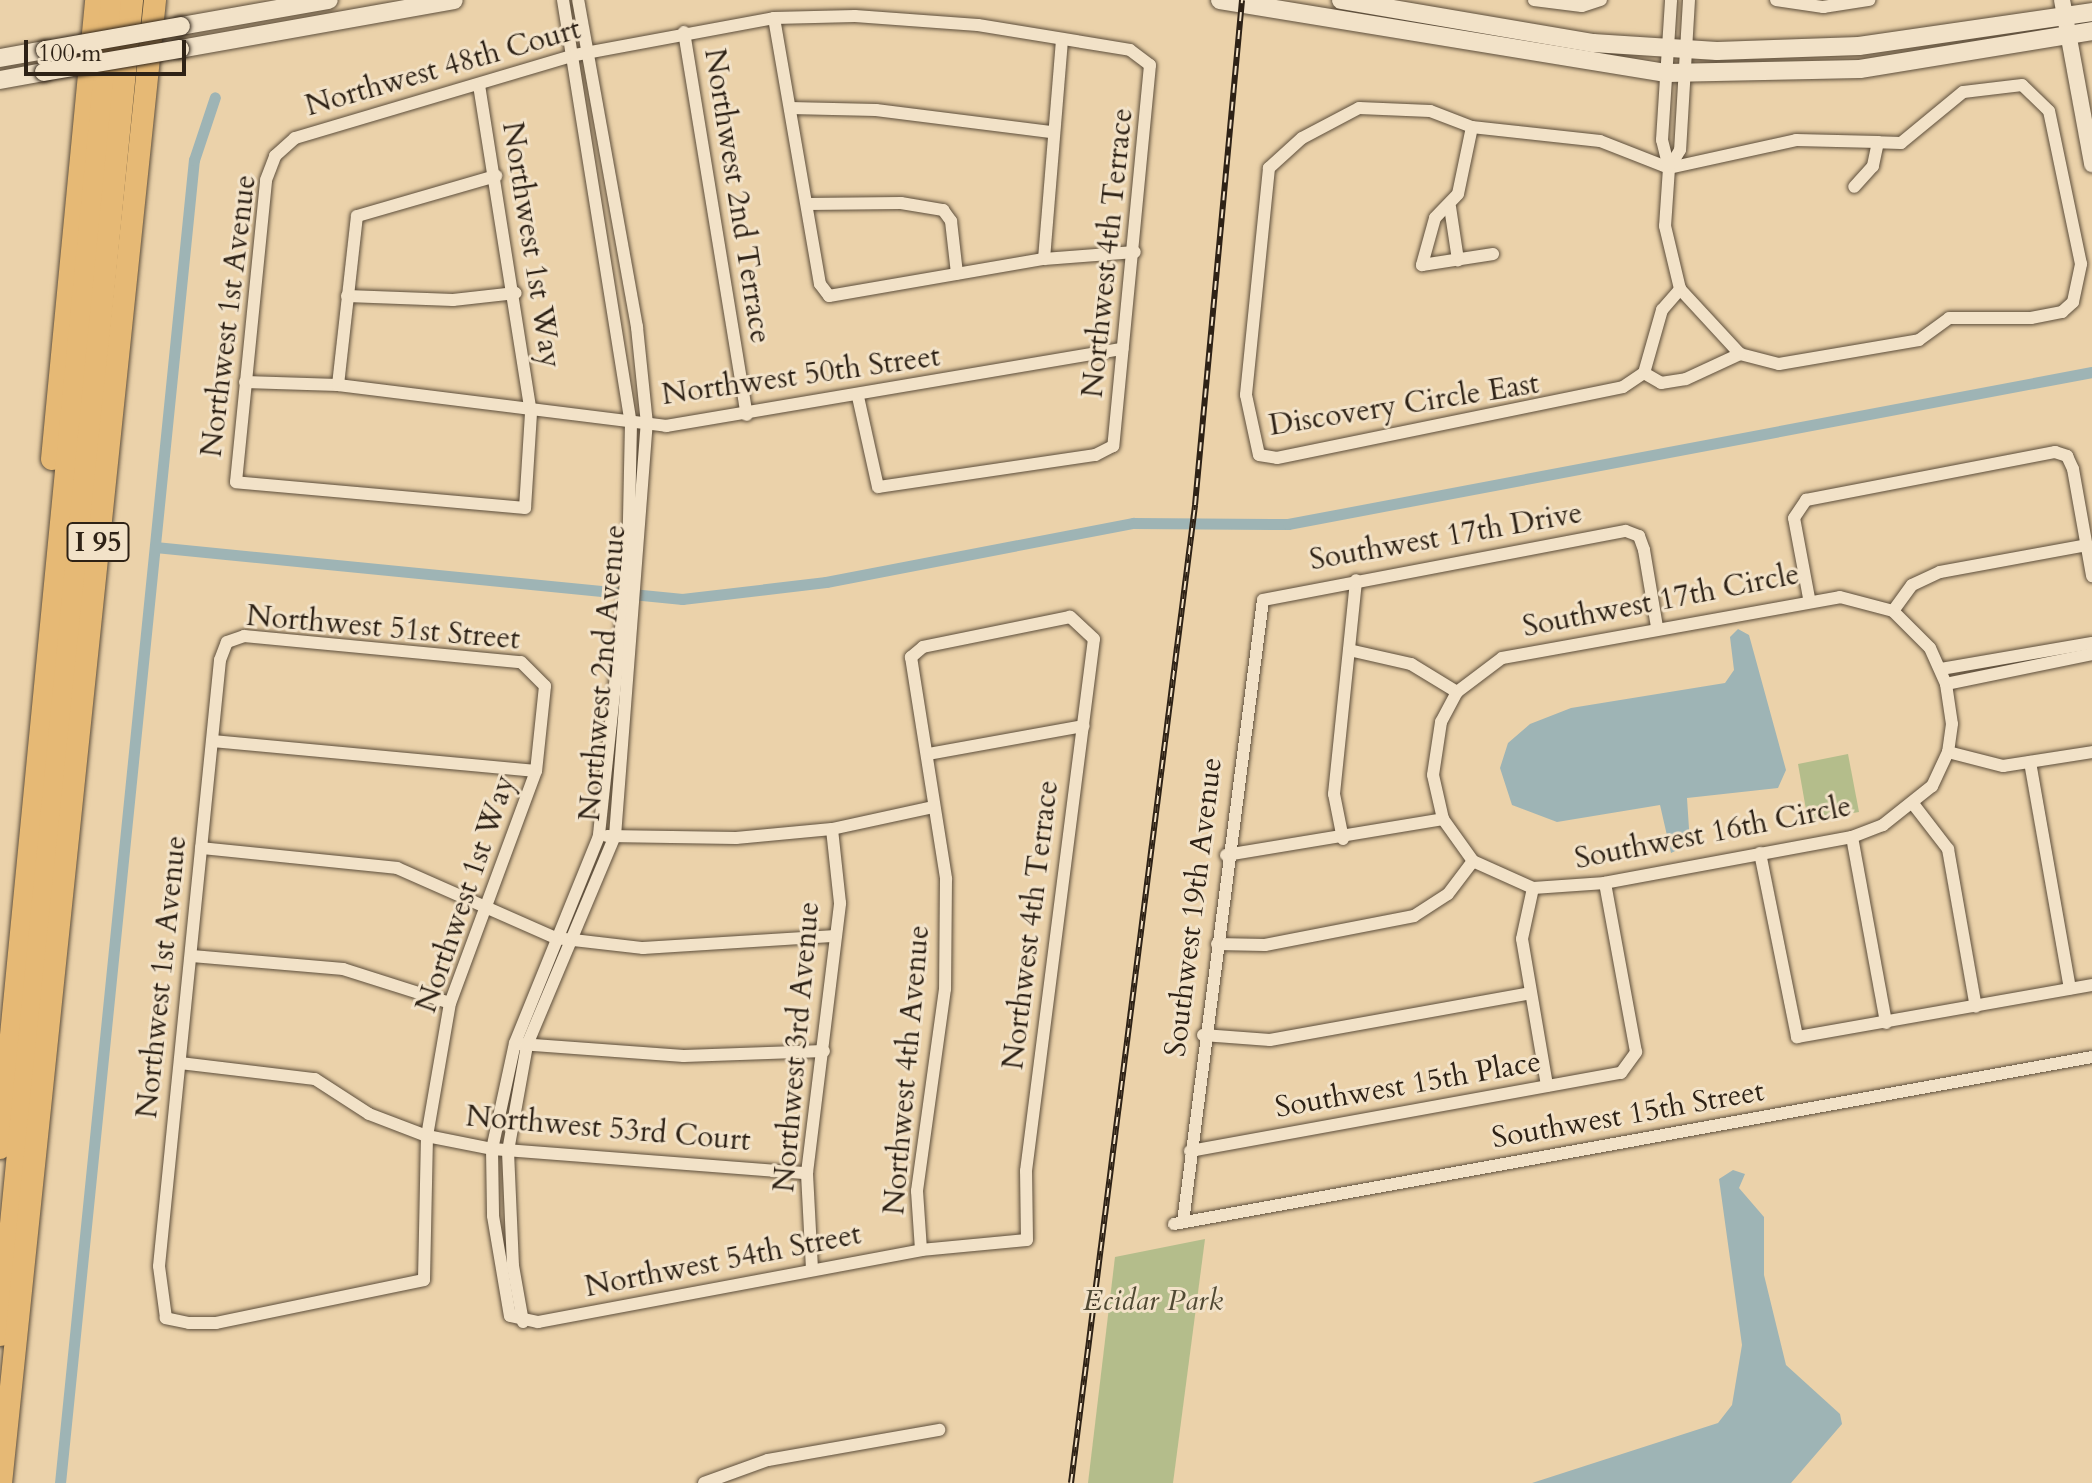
<!DOCTYPE html>
<html>
<head>
<meta charset="utf-8">
<style>
  body { margin:0 }
  #map { position:relative; width:2092px; height:1483px; overflow:hidden; background:#ebd2aa; font-family:Cardo,serif }
  div>[style] { position:absolute }
  [style*='--x'] { left:calc(var(--x)*1px); top:calc(var(--y)*1px); width:calc(var(--w)*1px); rotate:calc(var(--a)*1deg) }
  .green>* { inset:0; background:#b4bd8b }
  .water>* { inset:0; background:#9eb4b5 }
  .canal>* { height:11px; margin:-5.5px; padding:0 5.5px; transform-origin:5.5px; border-radius:5.5px; background:#9eb4b5 }
  .roads { filter:drop-shadow(0 0 2px #5d4e3b) drop-shadow(0 0 2px #5d4e3b) }
  .minor>* { height:12px; margin:-6px; padding:0 6px; transform-origin:6px; border-radius:6px; background:#f2e2c8 }
  .tertiary>* { height:16px; margin:-8px; padding:0 8px; transform-origin:8px; border-radius:8px; background:#f2e2c8 }
  .secondary>* { height:18px; margin:-9px; padding:0 9px; transform-origin:9px; border-radius:9px; background:#f2e2c8 }
  .motorway>* { height:22px; margin:-11px; padding:0 11px; transform-origin:11px; border-radius:11px; background:#e6b975 }
  .rail>* { height:6px; margin-top:-3px; transform-origin:0; background:repeating-linear-gradient(90deg,#f2e2c8 0 9px,#2e2216 0 18px); box-sizing:border-box; border-block:2px solid #2e2216 }
  .bridges { filter:drop-shadow(0 0 2px #2e2216) drop-shadow(0 0 2px #2e2216) }
  .secondary-bridge>* { height:18px; margin:-9px; padding:0 9px; transform-origin:9px; border-radius:9px; background:#f2e2c8 }
  span { translate:-50% -50%; white-space:nowrap; text-align:center; line-height:1.15; -webkit-text-stroke:6px #f2e2c8; paint-order:stroke }
  .shield-label span { padding:2px 6px; background:#f2e2c8; border:2px solid; border-radius:6px; -webkit-text-stroke-width:0 }
  .shield-label { font-size:28px; color:#2e2216; font-weight:700 }
  .street-label { font-size:30px; color:#2e2216 }
  .park-label { font-size:30px; color:#504933; font-style:italic }
  .scale { position:absolute; left:24px; top:40px; width:162px; height:36px; box-sizing:border-box; border:4px solid #2e2216; border-top:0; padding-left:10px; font-size:24px; line-height:28px; white-space:nowrap; color:#2e2216; -webkit-text-stroke:6px #f2e2c8; paint-order:stroke }
</style>
</head>
<body>
<div id="map">
  <div class="green">
    <div style="clip-path:polygon(1848px 754px,1859px 812px,1808px 821px,1798px 764px)"></div>
    <div style="clip-path:polygon(1205px 1239px,1173px 1483px,1088px 1483px,1115px 1257px)"></div>
  </div>
  <div class="water">
    <div style="clip-path:polygon(1738px 629px,1749px 635px,1786px 770px,1778px 788px,1687px 798px,1690px 844px,1671px 853px,1660px 805px,1557px 822px,1512px 805px,1500px 768px,1508px 743px,1530px 724px,1571px 708px,1725px 683px,1734px 670px,1730px 637px)"></div>
    <div style="clip-path:polygon(1733px 1170px,1745px 1174px,1739px 1188px,1764px 1217px,1764px 1275px,1786px 1365px,1840px 1414px,1842px 1424px,1791px 1483px,1532px 1483px,1718px 1423px,1732px 1405px,1742px 1345px,1719px 1179px)"></div>
  </div>
  <div class="canal">
    <div style="--x:155;--y:547;--w:530;--a:5.64"></div>
    <div style="--x:682;--y:599;--w:145;--a:-6.7"></div>
    <div style="--x:826;--y:582;--w:313;--a:-10.9"></div>
    <div style="--x:1133;--y:523;--w:155;--a:0.4"></div>
    <div style="--x:1288;--y:524;--w:818;--a:-10.71"></div>
    <div style="--x:60;--y:1483;--w:1330;--a:-84.22"></div>
    <div style="--x:194;--y:160;--w:66;--a:-71.6"></div>
  </div>
  <div class="roads">
    <div class="minor">
      <div style="--x:563;--y:0;--w:428;--a:80.9"></div>
      <div style="--x:631;--y:423;--w:140;--a:91.2"></div>
      <div style="--x:628;--y:563;--w:275;--a:96.1"></div>
      <div style="--x:599;--y:836;--w:223;--a:112.1"></div>
      <div style="--x:515;--y:1043;--w:108;--a:102.2"></div>
      <div style="--x:492;--y:1149;--w:67;--a:89.1"></div>
      <div style="--x:493;--y:1216;--w:101;--a:80.4"></div>
      <div style="--x:510;--y:1316;--w:29;--a:12"></div>
      <div style="--x:538;--y:1322;--w:390;--a:-10.6"></div>
      <div style="--x:921;--y:1250;--w:106;--a:-5.4"></div>
      <div style="--x:1027;--y:1240;--w:69;--a:-90.8"></div>
      <div style="--x:1026;--y:1171;--w:536;--a:-82.72"></div>
      <div style="--x:1094;--y:639;--w:33;--a:-137"></div>
      <div style="--x:1070;--y:617;--w:150;--a:168.5"></div>
      <div style="--x:923;--y:647;--w:16;--a:140"></div>
      <div style="--x:911;--y:657;--w:225;--a:81"></div>
      <div style="--x:946;--y:879;--w:110;--a:90.5"></div>
      <div style="--x:945;--y:989;--w:204;--a:97.9"></div>
      <div style="--x:917;--y:1191;--w:59;--a:86.1"></div>
      <div style="--x:1534;--y:0;--w:48;--a:7.1"></div>
      <div style="--x:1582;--y:6;--w:20;--a:-18"></div>
      <div style="--x:1689;--y:0;--w:150;--a:93.4"></div>
      <div style="--x:1680;--y:150;--w:21;--a:121"></div>
      <div style="--x:1669;--y:168;--w:58;--a:93.9"></div>
      <div style="--x:1665;--y:226;--w:65;--a:76.6"></div>
      <div style="--x:1680;--y:289;--w:88;--a:47.3"></div>
      <div style="--x:1740;--y:354;--w:40;--a:14.4"></div>
      <div style="--x:1779;--y:364;--w:142;--a:-9.7"></div>
      <div style="--x:1919;--y:340;--w:37;--a:-36"></div>
      <div style="--x:1949;--y:318;--w:82;--a:0"></div>
      <div style="--x:2031;--y:318;--w:32;--a:-11"></div>
      <div style="--x:2062;--y:312;--w:15;--a:-42"></div>
      <div style="--x:2073;--y:302;--w:39;--a:-78"></div>
      <div style="--x:2081;--y:264;--w:156;--a:-101.8"></div>
      <div style="--x:2049;--y:111;--w:37;--a:-136"></div>
      <div style="--x:2022;--y:85;--w:59;--a:173.2"></div>
      <div style="--x:1963;--y:92;--w:80;--a:140.6"></div>
      <div style="--x:1901;--y:143;--w:23;--a:-178"></div>
      <div style="--x:1878;--y:142;--w:25;--a:102"></div>
      <div style="--x:1873;--y:166;--w:28;--a:132"></div>
      <div style="--x:1776;--y:0;--w:48;--a:8.5"></div>
      <div style="--x:1823;--y:7;--w:47;--a:-8.7"></div>
      <div style="--x:774;--y:18;--w:270;--a:80.2"></div>
      <div style="--x:820;--y:284;--w:15;--a:53"></div>
      <div style="--x:829;--y:296;--w:218;--a:-9.8"></div>
      <div style="--x:1044;--y:259;--w:91;--a:-4.4"></div>
      <div style="--x:684;--y:32;--w:388;--a:80.7"></div>
      <div style="--x:479;--y:85;--w:332;--a:81"></div>
      <div style="--x:531;--y:413;--w:95;--a:93.6"></div>
      <div style="--x:525;--y:508;--w:290;--a:-174.9"></div>
      <div style="--x:236;--y:482;--w:303;--a:-84.3"></div>
      <div style="--x:266;--y:180;--w:26;--a:-69"></div>
      <div style="--x:275;--y:156;--w:27;--a:-42"></div>
      <div style="--x:295;--y:138;--w:292;--a:-16.5"></div>
      <div style="--x:575;--y:55;--w:202;--a:-10.5"></div>
      <div style="--x:774;--y:18;--w:81;--a:-1.4"></div>
      <div style="--x:855;--y:16;--w:123;--a:4.2"></div>
      <div style="--x:978;--y:25;--w:154;--a:9.3"></div>
      <div style="--x:1130;--y:50;--w:25;--a:37"></div>
      <div style="--x:1150;--y:65;--w:383;--a:95.5"></div>
      <div style="--x:1113;--y:446;--w:20;--a:153"></div>
      <div style="--x:1095;--y:455;--w:219;--a:171.6"></div>
      <div style="--x:878;--y:487;--w:92;--a:-102.5"></div>
      <div style="--x:790;--y:108;--w:86;--a:1.3"></div>
      <div style="--x:876;--y:110;--w:176;--a:7.2"></div>
      <div style="--x:1472;--y:127;--w:68;--a:101.8"></div>
      <div style="--x:1458;--y:194;--w:33;--a:134"></div>
      <div style="--x:1435;--y:218;--w:49;--a:105.5"></div>
      <div style="--x:1422;--y:265;--w:72;--a:-8.8"></div>
      <div style="--x:1669;--y:168;--w:74;--a:-158.6"></div>
      <div style="--x:1600;--y:141;--w:129;--a:-173.8"></div>
      <div style="--x:1472;--y:127;--w:45;--a:-159.1"></div>
      <div style="--x:1430;--y:111;--w:71;--a:-177.6"></div>
      <div style="--x:1359;--y:108;--w:64;--a:152.2"></div>
      <div style="--x:1302;--y:138;--w:45;--a:137.7"></div>
      <div style="--x:1269;--y:168;--w:228;--a:95.8"></div>
      <div style="--x:1246;--y:395;--w:61;--a:77.8"></div>
      <div style="--x:1259;--y:455;--w:18;--a:9"></div>
      <div style="--x:1277;--y:458;--w:353;--a:-11.6"></div>
      <div style="--x:1623;--y:387;--w:25;--a:-34"></div>
      <div style="--x:1644;--y:373;--w:66;--a:-74.1"></div>
      <div style="--x:1662;--y:310;--w:28;--a:-49"></div>
      <div style="--x:1669;--y:168;--w:130;--a:-12.4"></div>
      <div style="--x:1796;--y:140;--w:82;--a:1.4"></div>
      <div style="--x:1669;--y:168;--w:29;--a:-104"></div>
      <div style="--x:1662;--y:140;--w:140;--a:-86.3"></div>
      <div style="--x:807;--y:204;--w:94;--a:-0.6"></div>
      <div style="--x:901;--y:203;--w:43;--a:9.5"></div>
      <div style="--x:943;--y:210;--w:14;--a:54"></div>
      <div style="--x:951;--y:221;--w:53;--a:83.5"></div>
      <div style="--x:1450;--y:207;--w:54;--a:81.4"></div>
      <div style="--x:1044;--y:259;--w:218;--a:-85.3"></div>
      <div style="--x:347;--y:296;--w:106;--a:2.2"></div>
      <div style="--x:453;--y:300;--w:63;--a:-6.3"></div>
      <div style="--x:1644;--y:373;--w:20;--a:30"></div>
      <div style="--x:1661;--y:383;--w:25;--a:-9"></div>
      <div style="--x:1686;--y:379;--w:60;--a:-24.8"></div>
      <div style="--x:245;--y:382;--w:93;--a:1.8"></div>
      <div style="--x:338;--y:385;--w:331;--a:7.1"></div>
      <div style="--x:666;--y:426;--w:463;--a:-9.6"></div>
      <div style="--x:338;--y:385;--w:170;--a:-83.6"></div>
      <div style="--x:357;--y:216;--w:145;--a:-16.1"></div>
      <div style="--x:1840;--y:597;--w:55;--a:14.8"></div>
      <div style="--x:1893;--y:611;--w:52;--a:45"></div>
      <div style="--x:1930;--y:648;--w:39;--a:66"></div>
      <div style="--x:1946;--y:684;--w:40;--a:81.5"></div>
      <div style="--x:1952;--y:724;--w:28;--a:98"></div>
      <div style="--x:1948;--y:752;--w:38;--a:115"></div>
      <div style="--x:1932;--y:786;--w:63;--a:141.5"></div>
      <div style="--x:1883;--y:825;--w:33;--a:159"></div>
      <div style="--x:1852;--y:837;--w:251;--a:169.5"></div>
      <div style="--x:1605;--y:883;--w:72;--a:176"></div>
      <div style="--x:1533;--y:888;--w:66;--a:-155.8"></div>
      <div style="--x:1473;--y:861;--w:52;--a:-125.5"></div>
      <div style="--x:1443;--y:819;--w:45;--a:-102.8"></div>
      <div style="--x:1433;--y:775;--w:54;--a:-81.4"></div>
      <div style="--x:1441;--y:722;--w:34;--a:-62"></div>
      <div style="--x:1457;--y:692;--w:56;--a:-37.1"></div>
      <div style="--x:1502;--y:658;--w:343;--a:-10.2"></div>
      <div style="--x:1809;--y:598;--w:81;--a:-100.6"></div>
      <div style="--x:1794;--y:518;--w:22;--a:-56"></div>
      <div style="--x:1806;--y:500;--w:254;--a:-10.9"></div>
      <div style="--x:2055;--y:452;--w:13;--a:18"></div>
      <div style="--x:2067;--y:456;--w:14;--a:65"></div>
      <div style="--x:2073;--y:469;--w:109;--a:79.9"></div>
      <div style="--x:1893;--y:611;--w:32;--a:-54"></div>
      <div style="--x:1912;--y:585;--w:31;--a:-25"></div>
      <div style="--x:1940;--y:572;--w:149;--a:-10.4"></div>
      <div style="--x:244;--y:636;--w:278;--a:5.4"></div>
      <div style="--x:521;--y:662;--w:34;--a:45"></div>
      <div style="--x:545;--y:686;--w:85;--a:96"></div>
      <div style="--x:536;--y:771;--w:247;--a:110.3"></div>
      <div style="--x:450;--y:1003;--w:135;--a:99.8"></div>
      <div style="--x:427;--y:1136;--w:144;--a:91.2"></div>
      <div style="--x:424;--y:1280;--w:212;--a:168.3"></div>
      <div style="--x:216;--y:1323;--w:27;--a:180"></div>
      <div style="--x:189;--y:1323;--w:24;--a:-168"></div>
      <div style="--x:166;--y:1318;--w:52;--a:-97.7"></div>
      <div style="--x:159;--y:1266;--w:609;--a:-84.25"></div>
      <div style="--x:220;--y:660;--w:19;--a:-69"></div>
      <div style="--x:227;--y:642;--w:18;--a:-19"></div>
      <div style="--x:1349;--y:650;--w:64;--a:12.7"></div>
      <div style="--x:1411;--y:664;--w:54;--a:31.3"></div>
      <div style="--x:1941;--y:669;--w:153;--a:-9.8"></div>
      <div style="--x:1946;--y:684;--w:149;--a:-11.6"></div>
      <div style="--x:213;--y:741;--w:324;--a:5.3"></div>
      <div style="--x:1948;--y:752;--w:57;--a:14.3"></div>
      <div style="--x:2003;--y:766;--w:90;--a:-8.9"></div>
      <div style="--x:928;--y:754;--w:158;--a:-10.2"></div>
      <div style="--x:2030;--y:762;--w:230;--a:80"></div>
      <div style="--x:1914;--y:805;--w:56;--a:52.3"></div>
      <div style="--x:1948;--y:849;--w:160;--a:80"></div>
      <div style="--x:607;--y:836;--w:129;--a:0.9"></div>
      <div style="--x:736;--y:838;--w:96;--a:-5.4"></div>
      <div style="--x:832;--y:829;--w:103;--a:-12.3"></div>
      <div style="--x:1852;--y:837;--w:189;--a:79.6"></div>
      <div style="--x:1343;--y:839;--w:46;--a:-101.3"></div>
      <div style="--x:1334;--y:794;--w:215;--a:-84.1"></div>
      <div style="--x:201;--y:848;--w:197;--a:5.8"></div>
      <div style="--x:397;--y:868;--w:174;--a:23.8"></div>
      <div style="--x:556;--y:938;--w:88;--a:6.6"></div>
      <div style="--x:643;--y:948;--w:193;--a:-3.6"></div>
      <div style="--x:1760;--y:853;--w:188;--a:78.6"></div>
      <div style="--x:1797;--y:1037;--w:300;--a:-10"></div>
      <div style="--x:1226;--y:855;--w:220;--a:-9.4"></div>
      <div style="--x:1533;--y:888;--w:52;--a:102.2"></div>
      <div style="--x:1522;--y:939;--w:149;--a:80.3"></div>
      <div style="--x:1217;--y:944;--w:48;--a:1.2"></div>
      <div style="--x:1265;--y:945;--w:152;--a:-11"></div>
      <div style="--x:1414;--y:916;--w:40;--a:-32.9"></div>
      <div style="--x:1448;--y:894;--w:41;--a:-52.9"></div>
      <div style="--x:192;--y:956;--w:152;--a:4.9"></div>
      <div style="--x:343;--y:969;--w:112;--a:17.6"></div>
      <div style="--x:1203;--y:1035;--w:67;--a:4.3"></div>
      <div style="--x:1270;--y:1040;--w:264;--a:-10.2"></div>
      <div style="--x:520;--y:1044;--w:164;--a:4.2"></div>
      <div style="--x:684;--y:1056;--w:140;--a:-2"></div>
      <div style="--x:180;--y:1063;--w:136;--a:6.8"></div>
      <div style="--x:315;--y:1079;--w:64;--a:32.9"></div>
      <div style="--x:369;--y:1114;--w:62;--a:20.8"></div>
      <div style="--x:427;--y:1136;--w:66;--a:11.3"></div>
      <div style="--x:492;--y:1149;--w:316;--a:4.4"></div>
      <div style="--x:1190;--y:1151;--w:438;--a:-10.3"></div>
      <div style="--x:1621;--y:1073;--w:26;--a:-54"></div>
      <div style="--x:1636;--y:1052;--w:172;--a:-100.4"></div>
      <div style="--x:1183;--y:1222;--w:627;--a:-82.67"></div>
      <div style="--x:1263;--y:600;--w:369;--a:-10.8"></div>
      <div style="--x:1626;--y:531;--w:14;--a:21"></div>
      <div style="--x:1639;--y:536;--w:15;--a:70"></div>
      <div style="--x:1644;--y:550;--w:78;--a:80.4"></div>
      <div style="--x:1174;--y:1224;--w:933;--a:-10.31"></div>
      <div style="--x:812;--y:1269;--w:96;--a:-93"></div>
      <div style="--x:807;--y:1173;--w:272;--a:-83"></div>
      <div style="--x:840;--y:903;--w:74;--a:-96.2"></div>
      <div style="--x:523;--y:1322;--w:57;--a:-100.1"></div>
      <div style="--x:513;--y:1266;--w:115;--a:-92.5"></div>
      <div style="--x:508;--y:1151;--w:108;--a:-79.8"></div>
      <div style="--x:527;--y:1045;--w:227;--a:-67.2"></div>
      <div style="--x:615;--y:836;--w:413;--a:-85.6"></div>
      <div style="--x:647;--y:424;--w:98;--a:-95.9"></div>
      <div style="--x:637;--y:327;--w:332;--a:-100.2"></div>
      <div style="--x:704;--y:1483;--w:68;--a:-19.8"></div>
      <div style="--x:768;--y:1460;--w:174;--a:-10"></div>
    </div>
    <div class="tertiary">
      <div style="--x:2062;--y:0;--w:167;--a:79.6"></div>
    </div>
    <div class="secondary">
      <div style="--x:1220;--y:0;--w:454;--a:9.3"></div>
      <div style="--x:1668;--y:73;--w:192;--a:-1.2"></div>
      <div style="--x:1860;--y:69;--w:235;--a:-9.3"></div>
      <div style="--x:1341;--y:0;--w:256;--a:9.7"></div>
      <div style="--x:1593;--y:43;--w:124;--a:3.7"></div>
      <div style="--x:1717;--y:51;--w:142;--a:-2"></div>
      <div style="--x:1859;--y:46;--w:235;--a:-8.3"></div>
      <div style="--x:181;--y:26;--w:150;--a:-10"></div>
      <div style="--x:180;--y:49;--w:278;--a:-10.1"></div>
      <div style="--x:0;--y:58;--w:46;--a:-10.1"></div>
      <div style="--x:0;--y:80;--w:45;--a:-10.3"></div>
    </div>
    <div class="motorway">
      <div style="--x:52;--y:459;--w:461;--a:-84.5"></div>
      <div style="--x:0;--y:1148;--w:1153;--a:-84.43"></div>
      <div style="--x:0;--y:1335;--w:1342;--a:-84.35"></div>
      <div style="--x:1;--y:1483;--w:1491;--a:-84.07"></div>
    </div>
  </div>
  <div class="rail">
    <div style="--x:1071;--y:1483;--w:986;--a:-82.77"></div>
    <div style="--x:1195;--y:505;--w:507;--a:-84.68"></div>
  </div>
  <div class="bridges">
    <div class="secondary-bridge">
      <div style="--x:45;--y:50;--w:138;--a:-10"></div>
      <div style="--x:44;--y:72;--w:138;--a:-9.6"></div>
    </div>
  </div>
  <div class="shield-label">
    <span style="left:98px;top:542px">I 95</span>
  </div>
  <div class="street-label">
    <span style="left:443px;top:68px;rotate:-16deg">Northwest 48th Court</span>
    <span style="left:737px;top:196px;rotate:81deg">Northwest 2nd Terrace</span>
    <span style="left:531px;top:245px;rotate:81deg">Northwest 1st Way</span>
    <span style="left:1108px;top:253px;rotate:-84deg">Northwest 4th Terrace</span>
    <span style="left:229px;top:316px;rotate:-83deg">Northwest 1st Avenue</span>
    <span style="left:801px;top:376px;rotate:-8deg">Northwest 50th Street</span>
    <span style="left:1404px;top:405px;rotate:-9deg">Discovery Circle East</span>
    <span style="left:1446px;top:537px;rotate:-10deg">Southwest 17th Drive</span>
    <span style="left:1661px;top:601px;rotate:-11deg">Southwest 17th Circle</span>
    <span style="left:383px;top:628px;rotate:5deg">Northwest 51st Street</span>
    <span style="left:603px;top:673px;rotate:-85deg">Northwest 2nd Avenue</span>
    <span style="left:1713px;top:833px;rotate:-11deg">Southwest 16th Circle</span>
    <span style="left:466px;top:894px;rotate:-71deg">Northwest 1st Way</span>
    <span style="left:1194px;top:907px;rotate:-83deg">Southwest 19th Avenue</span>
    <span style="left:1031px;top:925px;rotate:-83deg">Northwest 4th Terrace</span>
    <span style="left:162px;top:977px;rotate:-84deg">Northwest 1st Avenue</span>
    <span style="left:797px;top:1047px;rotate:-85deg">Northwest 3rd Avenue</span>
    <span style="left:907px;top:1070px;rotate:-85deg">Northwest 4th Avenue</span>
    <span style="left:1408px;top:1085px;rotate:-10deg">Southwest 15th Place</span>
    <span style="left:1628px;top:1115px;rotate:-10deg">Southwest 15th Street</span>
    <span style="left:608px;top:1129px;rotate:5deg">Northwest 53rd Court</span>
    <span style="left:723px;top:1261px;rotate:-11deg">Northwest 54th Street</span>
  </div>
  <div class="park-label">
    <span style="left:1153px;top:1301px">Ecidar Park</span>
  </div>
  <div class="scale">100 m</div>
</div>
</body>
</html>
